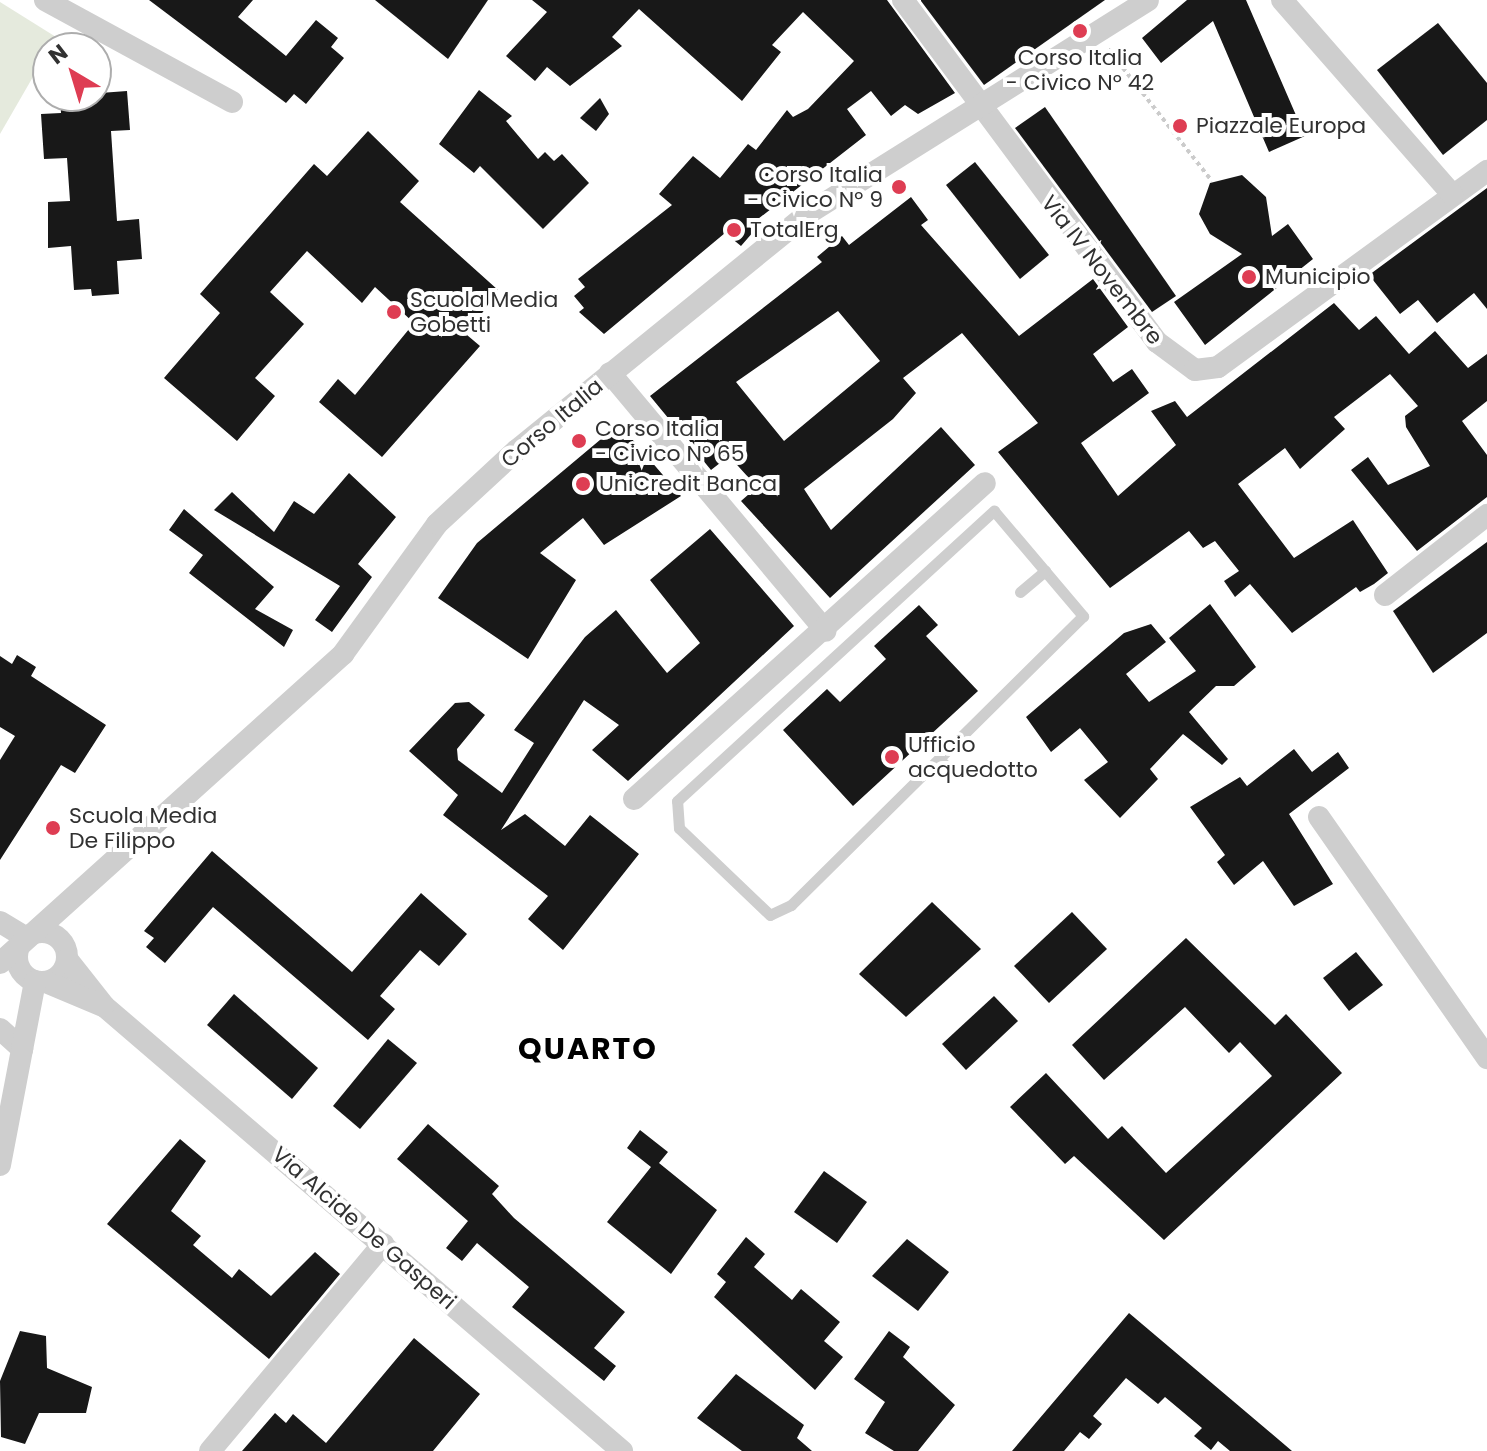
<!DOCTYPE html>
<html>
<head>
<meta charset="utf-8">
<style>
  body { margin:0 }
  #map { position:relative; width:1487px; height:1451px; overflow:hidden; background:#fff; font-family:Poppins,sans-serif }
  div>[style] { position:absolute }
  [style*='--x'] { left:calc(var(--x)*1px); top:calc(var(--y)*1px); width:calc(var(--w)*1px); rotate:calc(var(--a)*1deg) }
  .green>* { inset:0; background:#e5eadd }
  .building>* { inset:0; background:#181818 }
  .path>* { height:4px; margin-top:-2px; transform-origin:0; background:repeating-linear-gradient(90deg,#cbcbcb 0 4px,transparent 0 8px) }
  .lane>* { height:11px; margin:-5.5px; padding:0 5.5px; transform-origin:5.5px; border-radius:5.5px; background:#cecece }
  .street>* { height:22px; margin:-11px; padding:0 11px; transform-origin:11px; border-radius:11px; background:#cecece }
  .street>.ring { margin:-11px; padding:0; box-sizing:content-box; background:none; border:22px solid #cecece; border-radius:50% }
  .dots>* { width:22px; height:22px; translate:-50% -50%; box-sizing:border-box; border:4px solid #fff; border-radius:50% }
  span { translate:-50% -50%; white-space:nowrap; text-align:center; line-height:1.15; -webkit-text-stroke:8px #fff; paint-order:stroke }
  .poi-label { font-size:22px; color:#313131 }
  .left { translate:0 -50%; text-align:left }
  .right { translate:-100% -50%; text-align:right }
  .street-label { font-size:22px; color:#313131 }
  .district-label { font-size:30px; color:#000; font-weight:700; letter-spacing:2px }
  .north { position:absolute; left:32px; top:32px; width:80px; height:80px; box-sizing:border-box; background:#fff; border:2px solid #adadad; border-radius:50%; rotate:322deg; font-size:22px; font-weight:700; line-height:32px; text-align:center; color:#313131 }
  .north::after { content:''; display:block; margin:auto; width:28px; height:36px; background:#de3d53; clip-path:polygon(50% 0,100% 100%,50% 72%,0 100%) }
</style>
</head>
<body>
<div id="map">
  <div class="green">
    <div style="clip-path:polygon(0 2px,56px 37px,0 134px)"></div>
  </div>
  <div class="building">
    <div style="clip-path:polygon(149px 0,253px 0,238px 17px,286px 56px,316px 20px,338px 38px,331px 47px,344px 58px,306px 104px,294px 94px,286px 103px)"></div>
    <div style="clip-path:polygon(375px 0,488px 0,448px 59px)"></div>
    <div style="clip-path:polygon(532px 0,887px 0,955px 93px,918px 114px,905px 105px,891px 116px,871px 91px,847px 109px,866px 135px,749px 226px,754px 231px,741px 246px,725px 233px,604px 334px,579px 312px,584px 308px,574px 296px,585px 287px,578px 279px,672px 205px,659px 194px,693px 156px,720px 178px,748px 144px,756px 150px,787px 110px,793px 117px,808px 109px,854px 61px,803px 12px,772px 45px,781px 52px,742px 101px,639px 9px,612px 37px,622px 46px,570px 86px,547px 67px,535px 81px,506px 56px,547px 12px)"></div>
    <div style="clip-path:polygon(1105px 0,984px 85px,921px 1px,921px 0)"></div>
    <div style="clip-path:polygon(1187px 0,1246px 0,1305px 136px,1269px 152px,1213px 21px,1161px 63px,1142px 38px)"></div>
    <div style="clip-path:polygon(1438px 23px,1487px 83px,1487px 120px,1443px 155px,1377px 70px)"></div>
    <div style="clip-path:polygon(479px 90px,512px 116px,506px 121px,538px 159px,545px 152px,554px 161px,562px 154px,589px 183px,543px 229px,480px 166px,474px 173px,439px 144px)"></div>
    <div style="clip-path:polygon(127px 91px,130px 130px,111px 131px,117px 221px,139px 219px,142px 259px,117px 261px,119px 294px,92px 296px,91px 289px,74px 290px,71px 246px,48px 248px,48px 202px,70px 201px,67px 158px,44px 159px,41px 114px,61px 113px,60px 96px)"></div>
    <div style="clip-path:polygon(600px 98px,609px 114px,596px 131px,580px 118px)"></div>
    <div style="clip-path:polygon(1045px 107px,1176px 296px,1152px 312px,1015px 128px)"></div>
    <div style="clip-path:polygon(368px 131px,419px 181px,400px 202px,498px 290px,467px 335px,480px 346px,382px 457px,319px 402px,338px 379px,355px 395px,414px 323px,375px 287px,362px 303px,307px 251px,270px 292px,304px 324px,255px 378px,275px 396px,237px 441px,164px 378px,220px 313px,200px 294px,314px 164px,327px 176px)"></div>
    <div style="clip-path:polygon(975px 162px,1049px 255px,1020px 279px,946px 185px)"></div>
    <div style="clip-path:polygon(1242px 175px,1266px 197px,1272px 236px,1288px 224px,1313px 259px,1205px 345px,1174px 302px,1242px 254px,1210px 234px,1199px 214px,1210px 183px)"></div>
    <div style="clip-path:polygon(1487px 188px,1487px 309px,1474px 293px,1437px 323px,1418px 300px,1400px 314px,1369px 275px)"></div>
    <div style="clip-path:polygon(evenodd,911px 197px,928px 220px,921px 225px,1019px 336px,1093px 279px,1128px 327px,1093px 354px,1113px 382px,1132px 369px,1149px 393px,1081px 443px,1118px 496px,1176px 445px,1151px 411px,1175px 401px,1187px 417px,1334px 303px,1359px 330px,1376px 316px,1409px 354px,1435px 331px,1468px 368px,1487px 354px,1487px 401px,1462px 421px,1487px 455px,1487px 497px,1417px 551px,1351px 470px,1368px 457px,1388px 485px,1430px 466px,1406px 427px,1405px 416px,1418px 406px,1390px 374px,1334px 417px,1345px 429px,1300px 469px,1285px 448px,1238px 484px,1294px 558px,1353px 520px,1388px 573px,1374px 584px,1360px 592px,1356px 587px,1292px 633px,1250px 584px,1235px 597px,1224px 581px,1239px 571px,1215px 541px,1203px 548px,1189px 531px,1110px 588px,998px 452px,1038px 423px,962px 333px,903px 378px,916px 393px,893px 419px,804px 489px,831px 530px,941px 427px,975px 465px,830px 598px,741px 501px,757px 487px,729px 456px,711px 470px,650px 396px,822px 262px,817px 257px,842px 236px,849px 245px,911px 197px,838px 311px,880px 361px,784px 441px,736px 382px,838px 311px)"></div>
    <div style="clip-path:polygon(619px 424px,681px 496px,604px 545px,583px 518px,540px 553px,576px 580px,528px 659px,438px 598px,477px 543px)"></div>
    <div style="clip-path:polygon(349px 473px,396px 517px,358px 564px,372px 577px,332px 632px,315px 620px,340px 586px,214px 510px,232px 492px,274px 532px,294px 501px,314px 514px)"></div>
    <div style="clip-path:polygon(184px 509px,274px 587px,255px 609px,293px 630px,284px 647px,189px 573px,203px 555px,169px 530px)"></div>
    <div style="clip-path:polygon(710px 529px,794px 626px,628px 781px,592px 750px,619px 725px,584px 700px,501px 830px,525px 814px,565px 846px,590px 815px,639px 854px,563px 950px,528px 919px,548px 896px,443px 815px,458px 795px,409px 751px,455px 703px,469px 702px,485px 715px,457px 749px,458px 760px,502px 793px,534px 743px,514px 730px,585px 637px,616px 610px,667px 673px,700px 643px,650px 580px)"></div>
    <div style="clip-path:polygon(1487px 542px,1487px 633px,1433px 673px,1393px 611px)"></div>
    <div style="clip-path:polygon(1210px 604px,1256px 667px,1234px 686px,1216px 686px,1189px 712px,1228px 759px,1222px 765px,1183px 734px,1150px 769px,1158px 779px,1120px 818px,1084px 780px,1108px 762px,1080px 728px,1051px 752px,1026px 717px,1124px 633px,1151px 624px,1166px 642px,1126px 674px,1149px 702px,1196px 671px,1169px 638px)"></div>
    <div style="clip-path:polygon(919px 605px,938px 625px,926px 636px,978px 691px,853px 806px,783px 730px,827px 689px,840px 702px,886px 659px,874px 646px)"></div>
    <div style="clip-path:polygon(17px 655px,36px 667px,31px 676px,106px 725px,75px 773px,61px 765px,0 860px,0 760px,15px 736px,0 727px,0 656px,12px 664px)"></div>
    <div style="clip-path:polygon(1294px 749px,1312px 772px,1338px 752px,1349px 768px,1289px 814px,1333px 884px,1294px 906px,1263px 861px,1234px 885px,1217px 862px,1225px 855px,1190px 807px,1240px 777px,1247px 786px)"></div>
    <div style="clip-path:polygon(212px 851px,352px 972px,421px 893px,467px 934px,439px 966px,420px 950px,380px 996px,395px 1009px,368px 1040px,213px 907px,165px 963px,146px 947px,154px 938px,144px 931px)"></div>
    <div style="clip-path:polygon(932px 902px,981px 949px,906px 1017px,859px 974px)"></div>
    <div style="clip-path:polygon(1072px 912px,1107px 949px,1049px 1003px,1014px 966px)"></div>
    <div style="clip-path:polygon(1186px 938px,1275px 1025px,1286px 1014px,1342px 1073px,1164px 1240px,1074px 1156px,1065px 1164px,1010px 1107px,1046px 1073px,1108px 1139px,1122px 1126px,1166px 1173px,1272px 1076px,1240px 1042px,1229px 1053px,1185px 1007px,1104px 1080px,1072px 1045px)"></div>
    <div style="clip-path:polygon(1356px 952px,1383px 985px,1349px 1011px,1323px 978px)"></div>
    <div style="clip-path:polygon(234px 994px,318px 1068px,292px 1099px,207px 1025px)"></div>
    <div style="clip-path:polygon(994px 996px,1018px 1021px,966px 1070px,942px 1044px)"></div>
    <div style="clip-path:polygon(388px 1039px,417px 1063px,360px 1129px,333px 1106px)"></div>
    <div style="clip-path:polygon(428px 1124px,499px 1186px,492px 1194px,514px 1218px,625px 1312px,594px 1348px,616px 1366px,604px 1381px,512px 1307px,529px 1287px,477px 1243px,462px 1261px,446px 1248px,468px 1221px,397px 1159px)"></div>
    <div style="clip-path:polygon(640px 1130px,668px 1152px,659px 1163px,717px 1210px,671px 1274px,607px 1222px,651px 1167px,627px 1148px)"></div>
    <div style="clip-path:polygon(180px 1139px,206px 1161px,171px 1211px,201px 1236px,193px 1245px,232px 1278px,239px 1269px,271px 1296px,315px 1252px,340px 1274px,269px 1359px,107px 1224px)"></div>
    <div style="clip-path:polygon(824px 1171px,867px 1202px,837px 1243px,794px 1212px)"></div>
    <div style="clip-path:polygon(746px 1237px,765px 1254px,754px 1267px,792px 1300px,801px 1289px,840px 1322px,824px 1341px,843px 1357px,815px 1390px,714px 1297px,726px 1282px,717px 1274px)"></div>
    <div style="clip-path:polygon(907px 1239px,949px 1272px,918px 1311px,872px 1276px)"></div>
    <div style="clip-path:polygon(1129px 1313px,1292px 1451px,1230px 1451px,1218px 1441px,1211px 1450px,1194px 1436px,1202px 1428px,1165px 1397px,1158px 1404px,1126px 1378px,1093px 1416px,1102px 1424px,1089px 1439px,1080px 1432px,1064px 1451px,1012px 1451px)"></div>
    <div style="clip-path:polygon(20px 1331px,46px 1336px,47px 1368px,92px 1387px,86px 1413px,39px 1413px,25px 1444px,1px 1437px,0 1381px)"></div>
    <div style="clip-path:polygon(889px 1331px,910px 1347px,903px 1357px,955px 1405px,918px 1451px,894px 1451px,865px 1433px,885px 1402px,854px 1379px)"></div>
    <div style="clip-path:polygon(414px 1338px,480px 1394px,433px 1451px,242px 1451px,275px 1413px,286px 1423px,293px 1414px,326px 1443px)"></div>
    <div style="clip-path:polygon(736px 1374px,804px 1425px,797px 1438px,812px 1451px,742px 1451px,697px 1418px)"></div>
  </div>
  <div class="path">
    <div style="--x:1108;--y:49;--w:168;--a:51.8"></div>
  </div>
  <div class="lane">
    <div style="--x:994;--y:511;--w:138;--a:49.7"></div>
    <div style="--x:1083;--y:616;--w:411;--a:135.3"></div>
    <div style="--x:791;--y:905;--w:23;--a:155"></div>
    <div style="--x:770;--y:915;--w:126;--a:-136.3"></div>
    <div style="--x:679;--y:828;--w:27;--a:-94"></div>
    <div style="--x:677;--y:801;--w:430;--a:-42.5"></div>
    <div style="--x:1020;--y:592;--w:33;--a:-40"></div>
    <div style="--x:939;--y:759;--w:18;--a:45"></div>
  </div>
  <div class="street">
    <div style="--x:45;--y:0;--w:213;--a:28.6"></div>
    <div style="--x:903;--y:0;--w:426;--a:53.4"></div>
    <div style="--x:1157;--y:342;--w:47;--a:36.4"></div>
    <div style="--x:1195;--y:370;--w:23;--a:-7"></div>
    <div style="--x:1218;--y:367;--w:333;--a:-36.1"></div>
    <div style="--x:1282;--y:0;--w:259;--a:48.8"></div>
    <div style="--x:610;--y:373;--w:336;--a:50.1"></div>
    <div style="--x:1385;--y:595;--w:130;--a:-38.1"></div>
    <div style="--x:634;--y:799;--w:472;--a:-42"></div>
    <div style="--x:1319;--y:817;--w:294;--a:55.1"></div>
    <div style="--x:0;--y:922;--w:31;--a:31"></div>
    <div class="ring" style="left:17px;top:932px;width:28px;height:28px"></div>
    <div style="--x:67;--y:959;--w:60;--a:51.8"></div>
    <div style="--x:104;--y:1006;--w:683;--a:40.66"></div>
    <div style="--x:0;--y:963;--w:462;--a:-42"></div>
    <div style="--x:343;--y:654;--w:160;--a:-54.1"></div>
    <div style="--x:437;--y:524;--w:109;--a:-42.8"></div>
    <div style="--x:517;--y:450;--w:376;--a:-39.1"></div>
    <div style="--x:809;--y:213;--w:400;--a:-32.1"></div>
    <div style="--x:46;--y:982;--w:62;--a:22.8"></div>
    <div style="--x:0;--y:1029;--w:30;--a:42"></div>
    <div style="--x:0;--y:1165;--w:187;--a:-79.2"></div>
    <div style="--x:210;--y:1451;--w:270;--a:-50.1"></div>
  </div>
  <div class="dots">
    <div style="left:1080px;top:31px;background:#de3d53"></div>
    <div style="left:1180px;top:126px;background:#de3d53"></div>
    <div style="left:899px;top:187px;background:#de3d53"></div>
    <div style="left:734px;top:230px;background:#de3d53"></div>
    <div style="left:1249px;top:277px;background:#de3d53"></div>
    <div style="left:394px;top:312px;background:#de3d53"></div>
    <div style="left:579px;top:441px;background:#de3d53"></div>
    <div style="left:583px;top:484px;background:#de3d53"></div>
    <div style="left:892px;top:757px;background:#de3d53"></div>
    <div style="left:53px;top:828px;background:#de3d53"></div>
  </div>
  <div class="poi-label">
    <span style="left:1080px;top:70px">Corso Italia<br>- Civico N° 42</span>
    <span class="left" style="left:1196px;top:126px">Piazzale Europa</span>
    <span class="right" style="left:883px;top:187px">Corso Italia<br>- Civico N° 9</span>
    <span class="left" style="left:750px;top:230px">TotalErg</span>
    <span class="left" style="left:1265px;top:277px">Municipio</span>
    <span class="left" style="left:410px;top:312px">Scuola Media<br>Gobetti</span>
    <span class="left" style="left:595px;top:441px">Corso Italia<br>- Civico N° 65</span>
    <span class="left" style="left:599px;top:484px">UniCredit Banca</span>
    <span class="left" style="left:908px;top:757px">Ufficio<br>acquedotto</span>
    <span class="left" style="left:69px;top:828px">Scuola Media<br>De Filippo</span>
  </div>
  <div class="street-label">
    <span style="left:1102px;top:270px;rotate:52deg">Via IV Novembre</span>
    <span style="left:552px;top:423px;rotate:-40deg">Corso Italia</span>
    <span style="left:364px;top:1228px;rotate:41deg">Via Alcide De Gasperi</span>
  </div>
  <div class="district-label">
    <span style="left:588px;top:1049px">QUARTO</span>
  </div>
  <div class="north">N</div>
</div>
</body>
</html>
